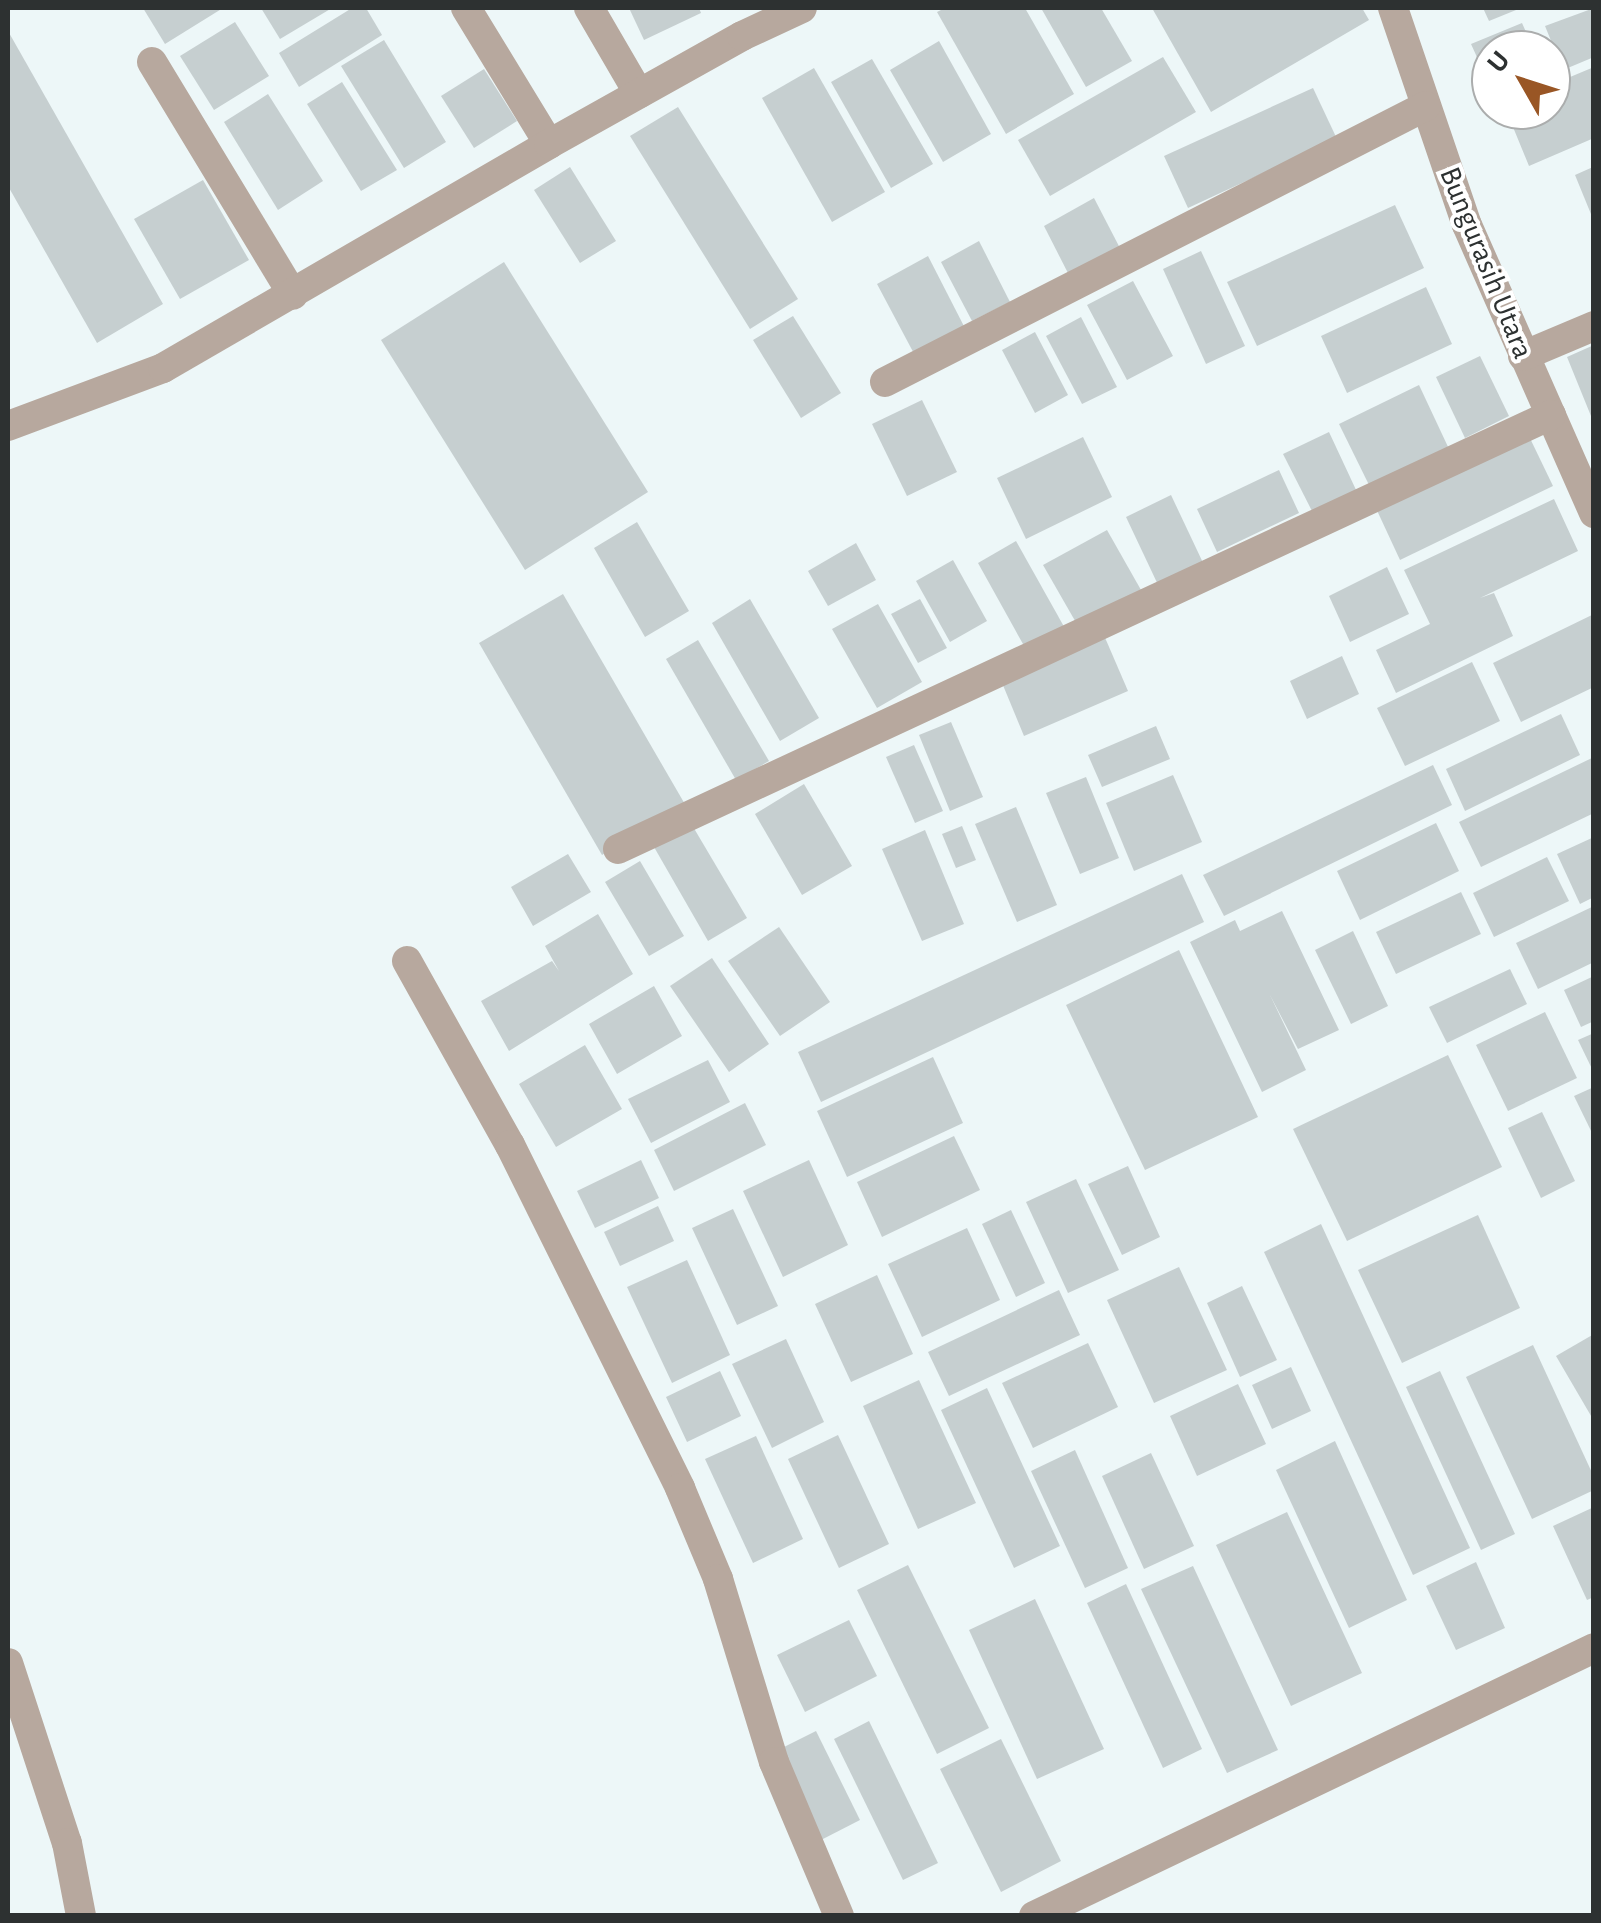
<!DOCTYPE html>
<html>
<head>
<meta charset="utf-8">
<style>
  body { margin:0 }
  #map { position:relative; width:1601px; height:1923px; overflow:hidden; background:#edf7f8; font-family:"Alegreya Sans",sans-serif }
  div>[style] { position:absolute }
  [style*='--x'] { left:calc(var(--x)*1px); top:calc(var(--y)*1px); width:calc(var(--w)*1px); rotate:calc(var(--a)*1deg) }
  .building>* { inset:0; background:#c6cfd0 }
  .street>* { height:30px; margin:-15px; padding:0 15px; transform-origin:15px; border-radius:15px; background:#b7a89e }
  span { translate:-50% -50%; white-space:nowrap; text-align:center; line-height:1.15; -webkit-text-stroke:8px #fff; paint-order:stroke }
  .street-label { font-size:30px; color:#2d3131 }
  .frame { position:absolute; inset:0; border:10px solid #2d3131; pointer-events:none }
  .north { position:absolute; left:1471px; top:30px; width:100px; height:100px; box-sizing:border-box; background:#fff; border:2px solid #abadad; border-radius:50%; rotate:309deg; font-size:28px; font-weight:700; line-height:40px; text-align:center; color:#2d3131 }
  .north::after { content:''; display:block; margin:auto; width:35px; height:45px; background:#995625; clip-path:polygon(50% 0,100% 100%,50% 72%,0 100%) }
</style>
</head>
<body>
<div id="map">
  <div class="building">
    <div style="clip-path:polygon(143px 8px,223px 8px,165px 44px)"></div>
    <div style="clip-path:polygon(261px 8px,332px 8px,280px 39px)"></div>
    <div style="clip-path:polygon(352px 8px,366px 8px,382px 35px,299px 87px,279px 53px)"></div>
    <div style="clip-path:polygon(629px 8px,699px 8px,701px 13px,644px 40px)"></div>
    <div style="clip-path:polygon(945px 8px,1025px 8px,1074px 94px,1006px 134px,937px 12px)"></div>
    <div style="clip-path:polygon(1041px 8px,1101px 8px,1132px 61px,1086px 87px)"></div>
    <div style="clip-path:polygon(1152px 8px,1362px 8px,1369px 20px,1211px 112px)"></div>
    <div style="clip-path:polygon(1483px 8px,1521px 8px,1489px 21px)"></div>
    <div style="clip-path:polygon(1594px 8px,1594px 57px,1563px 70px,1545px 26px)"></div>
    <div style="clip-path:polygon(235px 22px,269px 76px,214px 110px,180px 56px)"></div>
    <div style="clip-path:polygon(1522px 23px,1534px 50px,1491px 50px,1491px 88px,1471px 44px)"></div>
    <div style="clip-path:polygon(8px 31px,163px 304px,97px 343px,8px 186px)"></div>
    <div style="clip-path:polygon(384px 40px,446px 142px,404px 168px,341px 66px)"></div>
    <div style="clip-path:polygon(939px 41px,991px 134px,943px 162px,890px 70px)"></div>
    <div style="clip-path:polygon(1163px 57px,1196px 112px,1050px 196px,1018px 140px)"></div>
    <div style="clip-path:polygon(872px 59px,933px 164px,891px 188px,831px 82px)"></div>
    <div style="clip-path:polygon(1594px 67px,1594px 138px,1529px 166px,1506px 110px,1551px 110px,1551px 85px)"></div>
    <div style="clip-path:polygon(814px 68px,885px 192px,832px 222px,762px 98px)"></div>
    <div style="clip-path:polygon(484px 69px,517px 121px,474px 148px,441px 96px)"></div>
    <div style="clip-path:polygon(342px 82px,397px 170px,361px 191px,307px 104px)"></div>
    <div style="clip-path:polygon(1313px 88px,1337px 139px,1188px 208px,1164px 156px)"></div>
    <div style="clip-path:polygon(268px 94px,323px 181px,278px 210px,224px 122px)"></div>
    <div style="clip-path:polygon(678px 107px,798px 299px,750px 329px,630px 136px)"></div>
    <div style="clip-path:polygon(570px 167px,616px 241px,580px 263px,534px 190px)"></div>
    <div style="clip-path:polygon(1593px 167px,1593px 219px,1575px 175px)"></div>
    <div style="clip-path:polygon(203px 180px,249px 260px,180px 299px,134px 219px)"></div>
    <div style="clip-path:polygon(1094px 198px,1122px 252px,1071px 279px,1044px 226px)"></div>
    <div style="clip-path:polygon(1395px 205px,1424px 268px,1257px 346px,1227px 282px)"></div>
    <div style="clip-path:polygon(979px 241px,1010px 302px,972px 321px,941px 262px)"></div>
    <div style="clip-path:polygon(1201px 251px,1245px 346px,1206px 364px,1163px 269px)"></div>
    <div style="clip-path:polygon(928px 256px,969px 336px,919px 363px,877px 284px)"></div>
    <div style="clip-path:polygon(504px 262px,648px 492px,525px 570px,381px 340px)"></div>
    <div style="clip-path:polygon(1133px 281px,1173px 356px,1127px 380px,1087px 305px)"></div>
    <div style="clip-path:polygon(1426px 287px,1452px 344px,1347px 393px,1321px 336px)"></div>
    <div style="clip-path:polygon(793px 316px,841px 393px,801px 418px,753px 340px)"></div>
    <div style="clip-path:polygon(1081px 317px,1117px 387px,1082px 404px,1046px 336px)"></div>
    <div style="clip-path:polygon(1035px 332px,1068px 395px,1035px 413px,1002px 350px)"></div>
    <div style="clip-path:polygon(1594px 345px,1594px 421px,1593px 421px,1567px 357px)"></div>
    <div style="clip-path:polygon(1480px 356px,1509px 416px,1465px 438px,1436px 377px)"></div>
    <div style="clip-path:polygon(1419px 385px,1449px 449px,1370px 487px,1339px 424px)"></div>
    <div style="clip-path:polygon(922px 400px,957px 472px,907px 496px,872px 424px)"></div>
    <div style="clip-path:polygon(1526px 430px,1553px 486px,1400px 560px,1374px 504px)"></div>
    <div style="clip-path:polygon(1329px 432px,1357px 492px,1313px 513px,1283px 454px)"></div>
    <div style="clip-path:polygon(1083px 437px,1112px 497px,1026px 539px,997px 478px)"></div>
    <div style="clip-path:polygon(1279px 470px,1299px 513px,1217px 552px,1197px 509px)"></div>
    <div style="clip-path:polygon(1171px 495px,1205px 567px,1160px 589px,1126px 517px)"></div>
    <div style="clip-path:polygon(1554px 499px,1578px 551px,1480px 598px,1494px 593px,1513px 636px,1396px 693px,1376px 650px,1430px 624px,1404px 570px)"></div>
    <div style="clip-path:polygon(637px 522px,689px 611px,645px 637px,594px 548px)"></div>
    <div style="clip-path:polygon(1107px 530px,1141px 590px,1078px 626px,1043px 565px)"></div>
    <div style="clip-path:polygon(1016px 541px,1067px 632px,1028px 653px,978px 563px)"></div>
    <div style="clip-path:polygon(856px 543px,876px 580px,828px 606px,808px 571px)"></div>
    <div style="clip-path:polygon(953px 560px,987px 621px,950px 642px,916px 581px)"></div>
    <div style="clip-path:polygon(1387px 567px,1409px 614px,1350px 642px,1329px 596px)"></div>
    <div style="clip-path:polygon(563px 594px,686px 806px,602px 855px,479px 643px)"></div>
    <div style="clip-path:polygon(750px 599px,819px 718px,780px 741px,712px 623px)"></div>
    <div style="clip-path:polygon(920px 599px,947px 648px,918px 663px,891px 614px)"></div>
    <div style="clip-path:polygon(878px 604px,922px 682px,877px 708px,832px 629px)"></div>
    <div style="clip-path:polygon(1594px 614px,1594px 687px,1521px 722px,1493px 663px)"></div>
    <div style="clip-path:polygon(1103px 633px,1128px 691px,1024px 736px,1000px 678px)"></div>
    <div style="clip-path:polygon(698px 640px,769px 761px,736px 780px,666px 659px)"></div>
    <div style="clip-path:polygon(1342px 656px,1359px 694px,1307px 719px,1290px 681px)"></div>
    <div style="clip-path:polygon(1472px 662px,1500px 721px,1405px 766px,1377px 708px)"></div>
    <div style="clip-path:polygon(1561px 714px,1580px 755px,1465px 811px,1446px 769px)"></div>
    <div style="clip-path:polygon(951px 722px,983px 797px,950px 811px,919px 735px)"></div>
    <div style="clip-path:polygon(1156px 726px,1170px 759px,1102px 787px,1088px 755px)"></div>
    <div style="clip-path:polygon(914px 745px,943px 811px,915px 823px,886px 757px)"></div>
    <div style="clip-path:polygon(1594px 757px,1594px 813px,1481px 867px,1459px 822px)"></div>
    <div style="clip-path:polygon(1433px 765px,1452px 805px,1224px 916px,1203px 875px)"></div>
    <div style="clip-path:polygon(1173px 775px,1202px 842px,1134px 871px,1106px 803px)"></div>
    <div style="clip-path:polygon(1086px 777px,1119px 858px,1080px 874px,1046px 793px)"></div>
    <div style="clip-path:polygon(804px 784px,852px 866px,802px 895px,755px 814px)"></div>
    <div style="clip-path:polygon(1016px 807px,1057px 905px,1017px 922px,975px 824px)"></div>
    <div style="clip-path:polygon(1436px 823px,1459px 871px,1360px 920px,1337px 871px)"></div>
    <div style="clip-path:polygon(692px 825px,747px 918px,708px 941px,654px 847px)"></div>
    <div style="clip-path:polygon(962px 826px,976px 860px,956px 868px,942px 834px)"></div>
    <div style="clip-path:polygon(925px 830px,964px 924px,922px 941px,882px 849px)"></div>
    <div style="clip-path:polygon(1594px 837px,1594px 897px,1580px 904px,1557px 854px)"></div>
    <div style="clip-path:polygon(568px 854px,591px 892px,533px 926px,511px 887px)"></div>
    <div style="clip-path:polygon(1547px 857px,1569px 901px,1494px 937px,1473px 893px)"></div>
    <div style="clip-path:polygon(640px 861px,684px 936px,649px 956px,605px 882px)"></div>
    <div style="clip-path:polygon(1182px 874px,1204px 922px,821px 1102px,798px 1052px)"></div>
    <div style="clip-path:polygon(1461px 892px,1481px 934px,1396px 974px,1376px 932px)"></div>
    <div style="clip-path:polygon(1594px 906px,1594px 962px,1538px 989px,1516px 943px)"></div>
    <div style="clip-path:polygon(1282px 911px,1339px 1030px,1298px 1049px,1270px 995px,1306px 1070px,1262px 1092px,1190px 942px,1235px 920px,1240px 931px)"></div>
    <div style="clip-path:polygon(598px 914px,633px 974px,509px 1051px,481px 1001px,552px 961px,559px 971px,545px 946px)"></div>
    <div style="clip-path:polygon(779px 927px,830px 1002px,780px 1036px,728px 961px)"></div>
    <div style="clip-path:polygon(1353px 931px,1388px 1006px,1351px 1024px,1315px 950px)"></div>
    <div style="clip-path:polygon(1179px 950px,1258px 1117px,1145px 1170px,1066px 1005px)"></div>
    <div style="clip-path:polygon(712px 958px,769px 1044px,729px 1072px,670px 986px)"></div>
    <div style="clip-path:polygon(1510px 969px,1527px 1004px,1447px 1043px,1429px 1007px)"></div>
    <div style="clip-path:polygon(1594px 976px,1594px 1021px,1581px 1027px,1564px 990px)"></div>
    <div style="clip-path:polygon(654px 986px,682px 1036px,617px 1074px,589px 1024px)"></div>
    <div style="clip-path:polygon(1545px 1012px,1577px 1078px,1508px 1111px,1476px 1045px)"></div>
    <div style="clip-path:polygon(1594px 1033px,1594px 1073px,1578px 1040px)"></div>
    <div style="clip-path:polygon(585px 1045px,622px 1109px,556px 1147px,519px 1084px)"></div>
    <div style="clip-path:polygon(1448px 1055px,1502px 1167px,1347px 1241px,1293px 1129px)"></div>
    <div style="clip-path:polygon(933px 1057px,963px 1123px,847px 1177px,817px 1111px)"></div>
    <div style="clip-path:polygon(708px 1060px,730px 1102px,651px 1143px,628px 1099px)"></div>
    <div style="clip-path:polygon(1594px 1087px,1594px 1137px,1574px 1096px)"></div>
    <div style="clip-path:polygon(745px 1103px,766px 1145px,674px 1191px,654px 1150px)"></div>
    <div style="clip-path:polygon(1542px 1112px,1575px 1181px,1541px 1198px,1508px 1128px)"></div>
    <div style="clip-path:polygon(954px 1136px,980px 1190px,882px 1237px,857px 1182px)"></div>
    <div style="clip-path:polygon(641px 1160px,659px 1198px,595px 1228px,577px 1191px)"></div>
    <div style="clip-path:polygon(809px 1160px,848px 1245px,783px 1277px,743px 1191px)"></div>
    <div style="clip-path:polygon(1128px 1166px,1160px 1237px,1122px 1255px,1088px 1184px)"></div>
    <div style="clip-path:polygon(1076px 1179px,1119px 1270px,1068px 1293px,1026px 1202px)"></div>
    <div style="clip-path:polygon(658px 1206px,674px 1241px,620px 1266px,604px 1232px)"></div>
    <div style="clip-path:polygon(733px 1209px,778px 1306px,737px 1325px,692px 1228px)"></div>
    <div style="clip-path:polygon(1011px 1210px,1045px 1283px,1016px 1297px,982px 1224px)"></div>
    <div style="clip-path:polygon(1478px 1215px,1520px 1308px,1402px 1363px,1358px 1270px)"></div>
    <div style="clip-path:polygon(1321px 1224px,1470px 1548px,1413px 1575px,1264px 1252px)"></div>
    <div style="clip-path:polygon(967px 1228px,1000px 1300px,922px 1337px,888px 1264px)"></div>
    <div style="clip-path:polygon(687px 1260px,730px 1355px,672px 1383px,627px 1287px)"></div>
    <div style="clip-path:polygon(1179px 1267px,1227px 1370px,1154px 1403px,1107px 1300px)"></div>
    <div style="clip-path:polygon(877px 1275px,913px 1354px,851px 1382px,815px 1304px)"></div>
    <div style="clip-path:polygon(1242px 1286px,1277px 1360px,1240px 1377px,1207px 1303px)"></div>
    <div style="clip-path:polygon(1059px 1290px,1080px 1335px,949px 1396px,928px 1352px)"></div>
    <div style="clip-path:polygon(1594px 1334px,1594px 1421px,1556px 1356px)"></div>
    <div style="clip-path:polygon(786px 1339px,824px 1422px,772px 1448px,732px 1364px)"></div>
    <div style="clip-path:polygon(1088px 1343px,1118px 1407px,1033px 1448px,1002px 1383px)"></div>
    <div style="clip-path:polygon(1533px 1345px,1594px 1477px,1594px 1490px,1532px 1519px,1466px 1377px)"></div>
    <div style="clip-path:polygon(1291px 1367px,1311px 1411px,1272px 1429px,1252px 1385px)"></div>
    <div style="clip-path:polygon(720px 1371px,741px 1416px,687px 1442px,666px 1397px)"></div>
    <div style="clip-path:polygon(1440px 1371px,1515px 1534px,1481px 1550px,1406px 1387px)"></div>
    <div style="clip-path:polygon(919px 1380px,976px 1503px,918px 1529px,863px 1406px)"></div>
    <div style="clip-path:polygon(1238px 1384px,1266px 1444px,1197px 1476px,1170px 1416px)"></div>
    <div style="clip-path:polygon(987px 1388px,1060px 1546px,1014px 1568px,941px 1410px)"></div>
    <div style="clip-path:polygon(838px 1435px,889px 1544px,839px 1568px,788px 1459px)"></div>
    <div style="clip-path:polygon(756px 1436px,803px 1539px,753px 1563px,705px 1459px)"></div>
    <div style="clip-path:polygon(1335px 1441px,1407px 1600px,1349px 1628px,1276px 1470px)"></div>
    <div style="clip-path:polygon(1075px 1450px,1128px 1568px,1085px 1588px,1031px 1471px)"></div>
    <div style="clip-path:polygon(1151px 1453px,1194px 1546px,1144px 1569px,1102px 1476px)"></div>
    <div style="clip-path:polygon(1594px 1507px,1594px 1597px,1587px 1600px,1553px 1526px)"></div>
    <div style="clip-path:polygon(1287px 1512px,1362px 1673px,1291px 1706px,1216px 1545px)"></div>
    <div style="clip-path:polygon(1476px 1562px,1505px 1628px,1456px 1650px,1426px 1586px)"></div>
    <div style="clip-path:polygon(908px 1565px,989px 1728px,937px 1754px,857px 1590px)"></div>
    <div style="clip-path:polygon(1193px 1566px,1278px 1750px,1227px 1773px,1141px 1589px)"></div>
    <div style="clip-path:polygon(1126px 1584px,1202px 1749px,1163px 1768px,1087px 1603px)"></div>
    <div style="clip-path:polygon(1035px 1599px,1104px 1749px,1037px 1779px,969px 1630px)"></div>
    <div style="clip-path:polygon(849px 1620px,877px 1676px,805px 1712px,777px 1655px)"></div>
    <div style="clip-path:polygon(869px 1721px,938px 1863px,903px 1880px,834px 1739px)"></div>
    <div style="clip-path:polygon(816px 1731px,860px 1820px,821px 1840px,776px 1751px)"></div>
    <div style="clip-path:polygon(1001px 1739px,1061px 1861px,1001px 1892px,940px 1769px)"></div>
  </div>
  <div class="street">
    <div style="--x:466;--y:8;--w:159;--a:58.6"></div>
    <div style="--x:589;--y:8;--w:99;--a:59.8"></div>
    <div style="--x:1393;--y:8;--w:229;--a:71.2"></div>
    <div style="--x:1467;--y:225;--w:315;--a:66.2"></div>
    <div style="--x:152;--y:62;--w:272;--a:58.8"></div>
    <div style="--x:1523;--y:356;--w:77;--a:-22.9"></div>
    <div style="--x:885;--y:382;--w:607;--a:-27.03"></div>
    <div style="--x:8;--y:426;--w:165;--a:-20.5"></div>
    <div style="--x:163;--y:368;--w:446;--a:-30.1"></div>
    <div style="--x:549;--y:144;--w:221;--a:-29.2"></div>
    <div style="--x:742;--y:36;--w:66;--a:-25"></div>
    <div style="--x:618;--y:849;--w:1029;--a:-24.95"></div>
    <div style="--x:407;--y:961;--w:211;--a:60.8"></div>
    <div style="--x:510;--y:1145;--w:383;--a:63.6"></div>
    <div style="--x:680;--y:1488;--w:99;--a:67.3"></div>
    <div style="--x:718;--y:1579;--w:191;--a:73"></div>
    <div style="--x:774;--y:1762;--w:167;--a:67.1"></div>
    <div style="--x:8;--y:1663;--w:189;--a:71.9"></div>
    <div style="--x:67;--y:1843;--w:74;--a:79.1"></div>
    <div style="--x:1034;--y:1916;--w:621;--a:-25.57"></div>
  </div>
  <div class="street-label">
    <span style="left:1486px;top:263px;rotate:68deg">Bungurasih Utara</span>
  </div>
  <div class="frame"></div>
  <div class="north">U</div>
</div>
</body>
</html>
